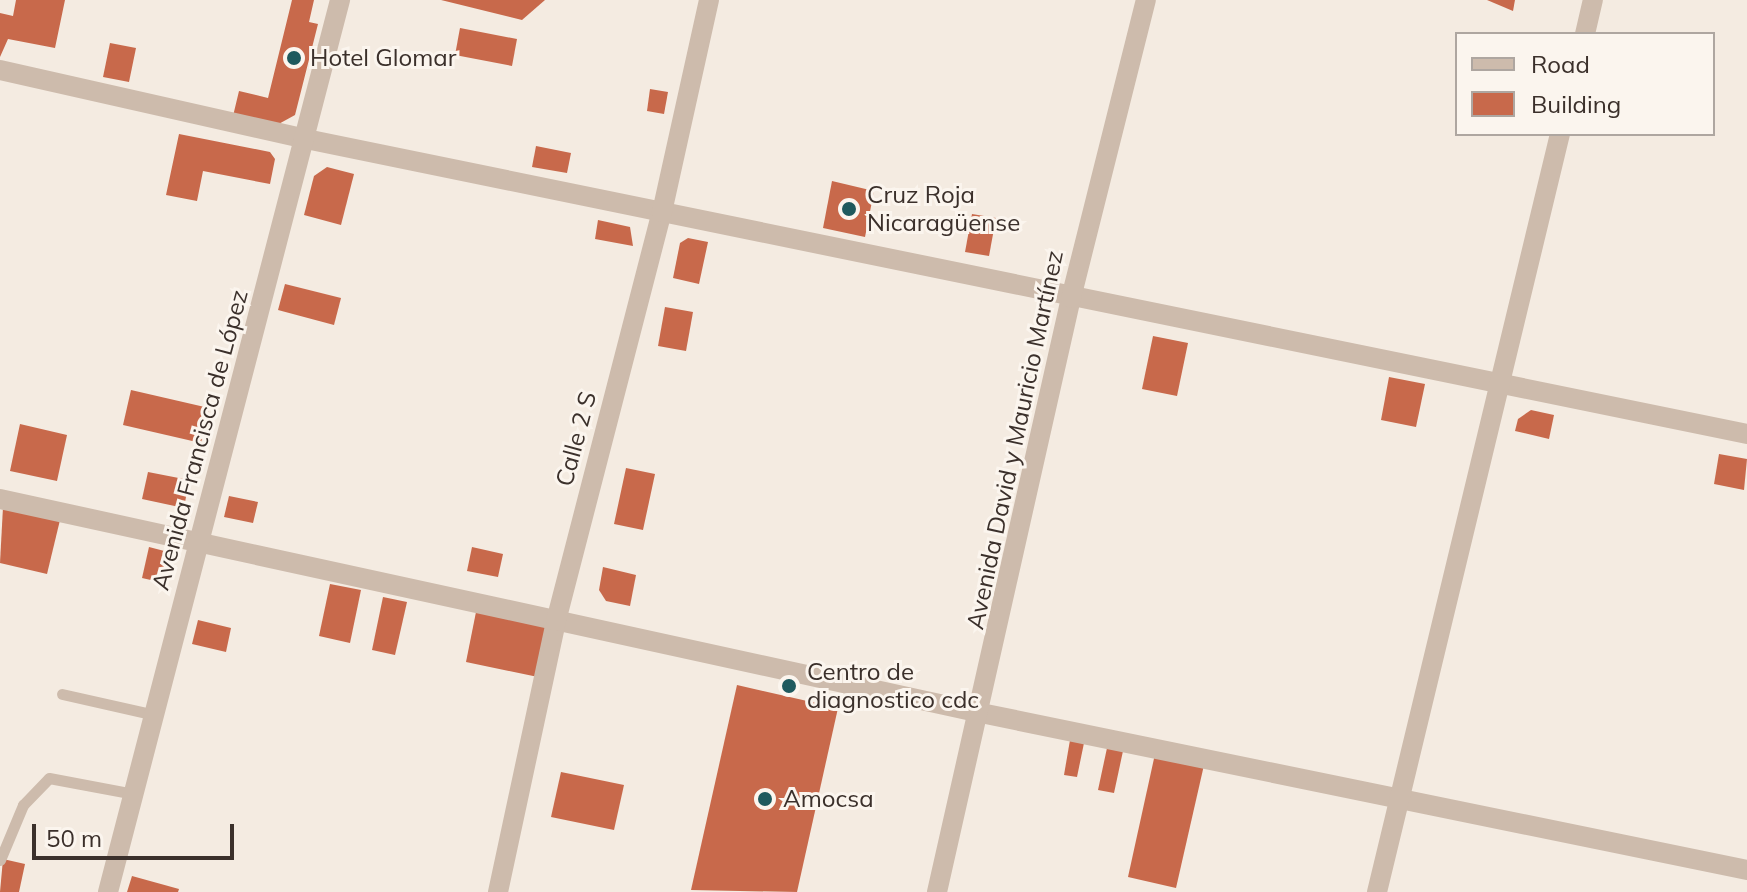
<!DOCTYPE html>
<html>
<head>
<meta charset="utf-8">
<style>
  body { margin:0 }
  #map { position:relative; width:1747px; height:892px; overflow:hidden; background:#f4ebe1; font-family:Mulish,sans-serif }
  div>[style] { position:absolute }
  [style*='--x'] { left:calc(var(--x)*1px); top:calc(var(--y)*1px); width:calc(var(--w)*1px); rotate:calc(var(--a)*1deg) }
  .building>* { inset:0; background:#c8694b }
  .service>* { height:11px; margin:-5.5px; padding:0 5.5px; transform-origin:5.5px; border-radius:5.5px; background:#cdbbac }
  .minor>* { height:20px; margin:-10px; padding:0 10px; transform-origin:10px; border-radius:10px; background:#cdbbac }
  .tertiary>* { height:20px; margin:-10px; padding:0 10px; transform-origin:10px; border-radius:10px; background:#cdbbac }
  .dots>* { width:22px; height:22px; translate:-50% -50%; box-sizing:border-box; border:4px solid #fbf5ee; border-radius:50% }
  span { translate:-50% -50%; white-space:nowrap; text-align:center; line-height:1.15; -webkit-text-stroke:6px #fbf5ee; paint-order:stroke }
  .poi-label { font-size:24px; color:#3b302b }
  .left { translate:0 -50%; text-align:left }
  .street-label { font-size:24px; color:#3b302b }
  .legend { position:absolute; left:1455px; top:32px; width:260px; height:104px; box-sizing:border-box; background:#fbf5ee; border:2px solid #aea6a0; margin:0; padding:10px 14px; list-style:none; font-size:24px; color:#3b302b }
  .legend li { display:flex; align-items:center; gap:16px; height:40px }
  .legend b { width:40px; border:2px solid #aea6a0 }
  .scale { position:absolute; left:32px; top:824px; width:202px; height:36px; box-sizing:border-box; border:4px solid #3b302b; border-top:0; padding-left:10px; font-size:24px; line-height:28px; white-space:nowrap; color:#3b302b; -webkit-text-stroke:6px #fbf5ee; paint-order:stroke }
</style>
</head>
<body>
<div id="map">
  <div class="building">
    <div style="clip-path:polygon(16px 0,65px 0,55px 48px,8px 39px,0 57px,0 13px,13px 16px)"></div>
    <div style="clip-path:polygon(292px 0,314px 0,309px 22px,318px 24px,295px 115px,275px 126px,233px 116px,239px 91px,268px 98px)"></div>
    <div style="clip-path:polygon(441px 0,545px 0,522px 20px)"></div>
    <div style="clip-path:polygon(1487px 0,1515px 0,1513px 11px)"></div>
    <div style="clip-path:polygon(460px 28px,517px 39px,512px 66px,455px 55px)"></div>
    <div style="clip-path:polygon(110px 43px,136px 48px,129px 82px,103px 77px)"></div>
    <div style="clip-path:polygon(650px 89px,668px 92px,664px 114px,647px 111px)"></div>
    <div style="clip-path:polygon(179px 134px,270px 152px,275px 159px,270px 184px,203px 171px,197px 201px,166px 195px)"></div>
    <div style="clip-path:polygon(536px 146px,571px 153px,567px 173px,532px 167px)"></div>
    <div style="clip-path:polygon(327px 167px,354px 174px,341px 225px,304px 215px,314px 176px)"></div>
    <div style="clip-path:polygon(832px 181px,874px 191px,865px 237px,823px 228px)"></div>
    <div style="clip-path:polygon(972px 214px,996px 218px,989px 256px,965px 252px)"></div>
    <div style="clip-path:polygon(598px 220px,630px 227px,633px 246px,595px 239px)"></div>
    <div style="clip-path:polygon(688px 238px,708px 242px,699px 284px,673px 278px,680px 243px)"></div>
    <div style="clip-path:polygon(285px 284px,341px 298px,334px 325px,278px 310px)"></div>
    <div style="clip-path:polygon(665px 307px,693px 312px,686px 351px,658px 346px)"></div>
    <div style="clip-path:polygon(1153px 336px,1188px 343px,1177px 396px,1142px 389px)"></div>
    <div style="clip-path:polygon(1389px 377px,1425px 384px,1416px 427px,1381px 420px)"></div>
    <div style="clip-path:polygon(131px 390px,209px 408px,201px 443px,123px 425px)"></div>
    <div style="clip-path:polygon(1531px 410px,1554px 415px,1549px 439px,1515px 431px,1518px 419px)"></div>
    <div style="clip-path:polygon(20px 424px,67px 435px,57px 481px,10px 471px)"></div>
    <div style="clip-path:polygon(1719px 454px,1747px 459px,1744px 490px,1714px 484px)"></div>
    <div style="clip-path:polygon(626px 468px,655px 474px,643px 530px,614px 524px)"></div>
    <div style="clip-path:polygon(148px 472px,189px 480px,184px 508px,142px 499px)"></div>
    <div style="clip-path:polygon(229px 496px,258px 502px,253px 523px,224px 517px)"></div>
    <div style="clip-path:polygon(3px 507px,60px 520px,47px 574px,0 563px)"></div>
    <div style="clip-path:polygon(149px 547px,172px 553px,164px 583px,142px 578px)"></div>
    <div style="clip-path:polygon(472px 547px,503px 554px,498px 577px,467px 571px)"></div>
    <div style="clip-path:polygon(603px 567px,636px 575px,630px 606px,606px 601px,599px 590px)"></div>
    <div style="clip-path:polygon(330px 584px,361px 590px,350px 643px,319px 636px)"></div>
    <div style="clip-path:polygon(383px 597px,407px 602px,395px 655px,372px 650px)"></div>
    <div style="clip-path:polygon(476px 612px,549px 628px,538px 677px,466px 662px)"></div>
    <div style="clip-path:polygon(198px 620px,231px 628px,226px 652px,192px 644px)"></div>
    <div style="clip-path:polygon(737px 685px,838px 708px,797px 892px,691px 890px)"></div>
    <div style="clip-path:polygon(1070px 740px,1084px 743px,1077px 777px,1064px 775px)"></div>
    <div style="clip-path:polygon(1107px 748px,1123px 751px,1114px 793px,1098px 790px)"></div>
    <div style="clip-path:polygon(1155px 754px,1204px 765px,1176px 888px,1128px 877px)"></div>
    <div style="clip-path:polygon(561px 772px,624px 785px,614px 830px,551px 817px)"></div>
    <div style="clip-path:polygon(3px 859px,25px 864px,19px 892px,0 892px)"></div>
    <div style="clip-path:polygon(132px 876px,179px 889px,178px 892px,127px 892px)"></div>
  </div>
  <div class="service">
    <div style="--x:62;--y:694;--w:95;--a:12.7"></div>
    <div style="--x:0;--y:860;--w:60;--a:-67.3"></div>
    <div style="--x:23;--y:805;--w:37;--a:-46"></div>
    <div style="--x:49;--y:778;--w:86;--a:10.7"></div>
  </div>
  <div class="minor">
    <div style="--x:0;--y:70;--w:314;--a:12.7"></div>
    <div style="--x:306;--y:139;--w:1471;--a:11.57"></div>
    <div style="--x:0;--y:499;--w:1004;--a:12.31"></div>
    <div style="--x:981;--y:713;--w:782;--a:11.58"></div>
    <div style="--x:498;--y:892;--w:277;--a:-77.9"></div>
    <div style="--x:556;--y:621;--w:423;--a:-75.5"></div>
    <div style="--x:662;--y:212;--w:217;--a:-77.5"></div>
    <div style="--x:937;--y:892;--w:609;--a:-77.29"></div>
    <div style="--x:1071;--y:298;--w:307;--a:-75.9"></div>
  </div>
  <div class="tertiary">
    <div style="--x:1585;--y:34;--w:35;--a:-77"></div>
    <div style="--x:108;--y:892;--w:922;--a:-75.42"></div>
    <div style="--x:1377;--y:892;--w:780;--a:-76.43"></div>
  </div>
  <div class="dots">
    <div style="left:294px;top:58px;background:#1f5a5e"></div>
    <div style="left:849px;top:209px;background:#1f5a5e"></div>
    <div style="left:789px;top:686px;background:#1f5a5e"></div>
    <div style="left:765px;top:799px;background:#1f5a5e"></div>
  </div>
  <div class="poi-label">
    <span class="left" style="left:310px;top:58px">Hotel Glomar</span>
    <span class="left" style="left:867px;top:209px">Cruz Roja<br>Nicaragüense</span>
    <span class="left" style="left:807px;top:686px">Centro de<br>diagnostico cdc</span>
    <span class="left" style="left:783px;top:799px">Amocsa</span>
  </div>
  <div class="street-label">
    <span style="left:576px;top:439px;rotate:-75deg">Calle 2 S</span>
    <span style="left:200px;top:440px;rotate:-75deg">Avenida Francisca de López</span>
    <span style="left:1015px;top:440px;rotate:-78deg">Avenida David y Mauricio Martínez</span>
  </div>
  <ul class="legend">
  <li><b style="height:10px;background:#cdbbac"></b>Road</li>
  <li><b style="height:22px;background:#c8694b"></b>Building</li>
  </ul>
  <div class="scale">50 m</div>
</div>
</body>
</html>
